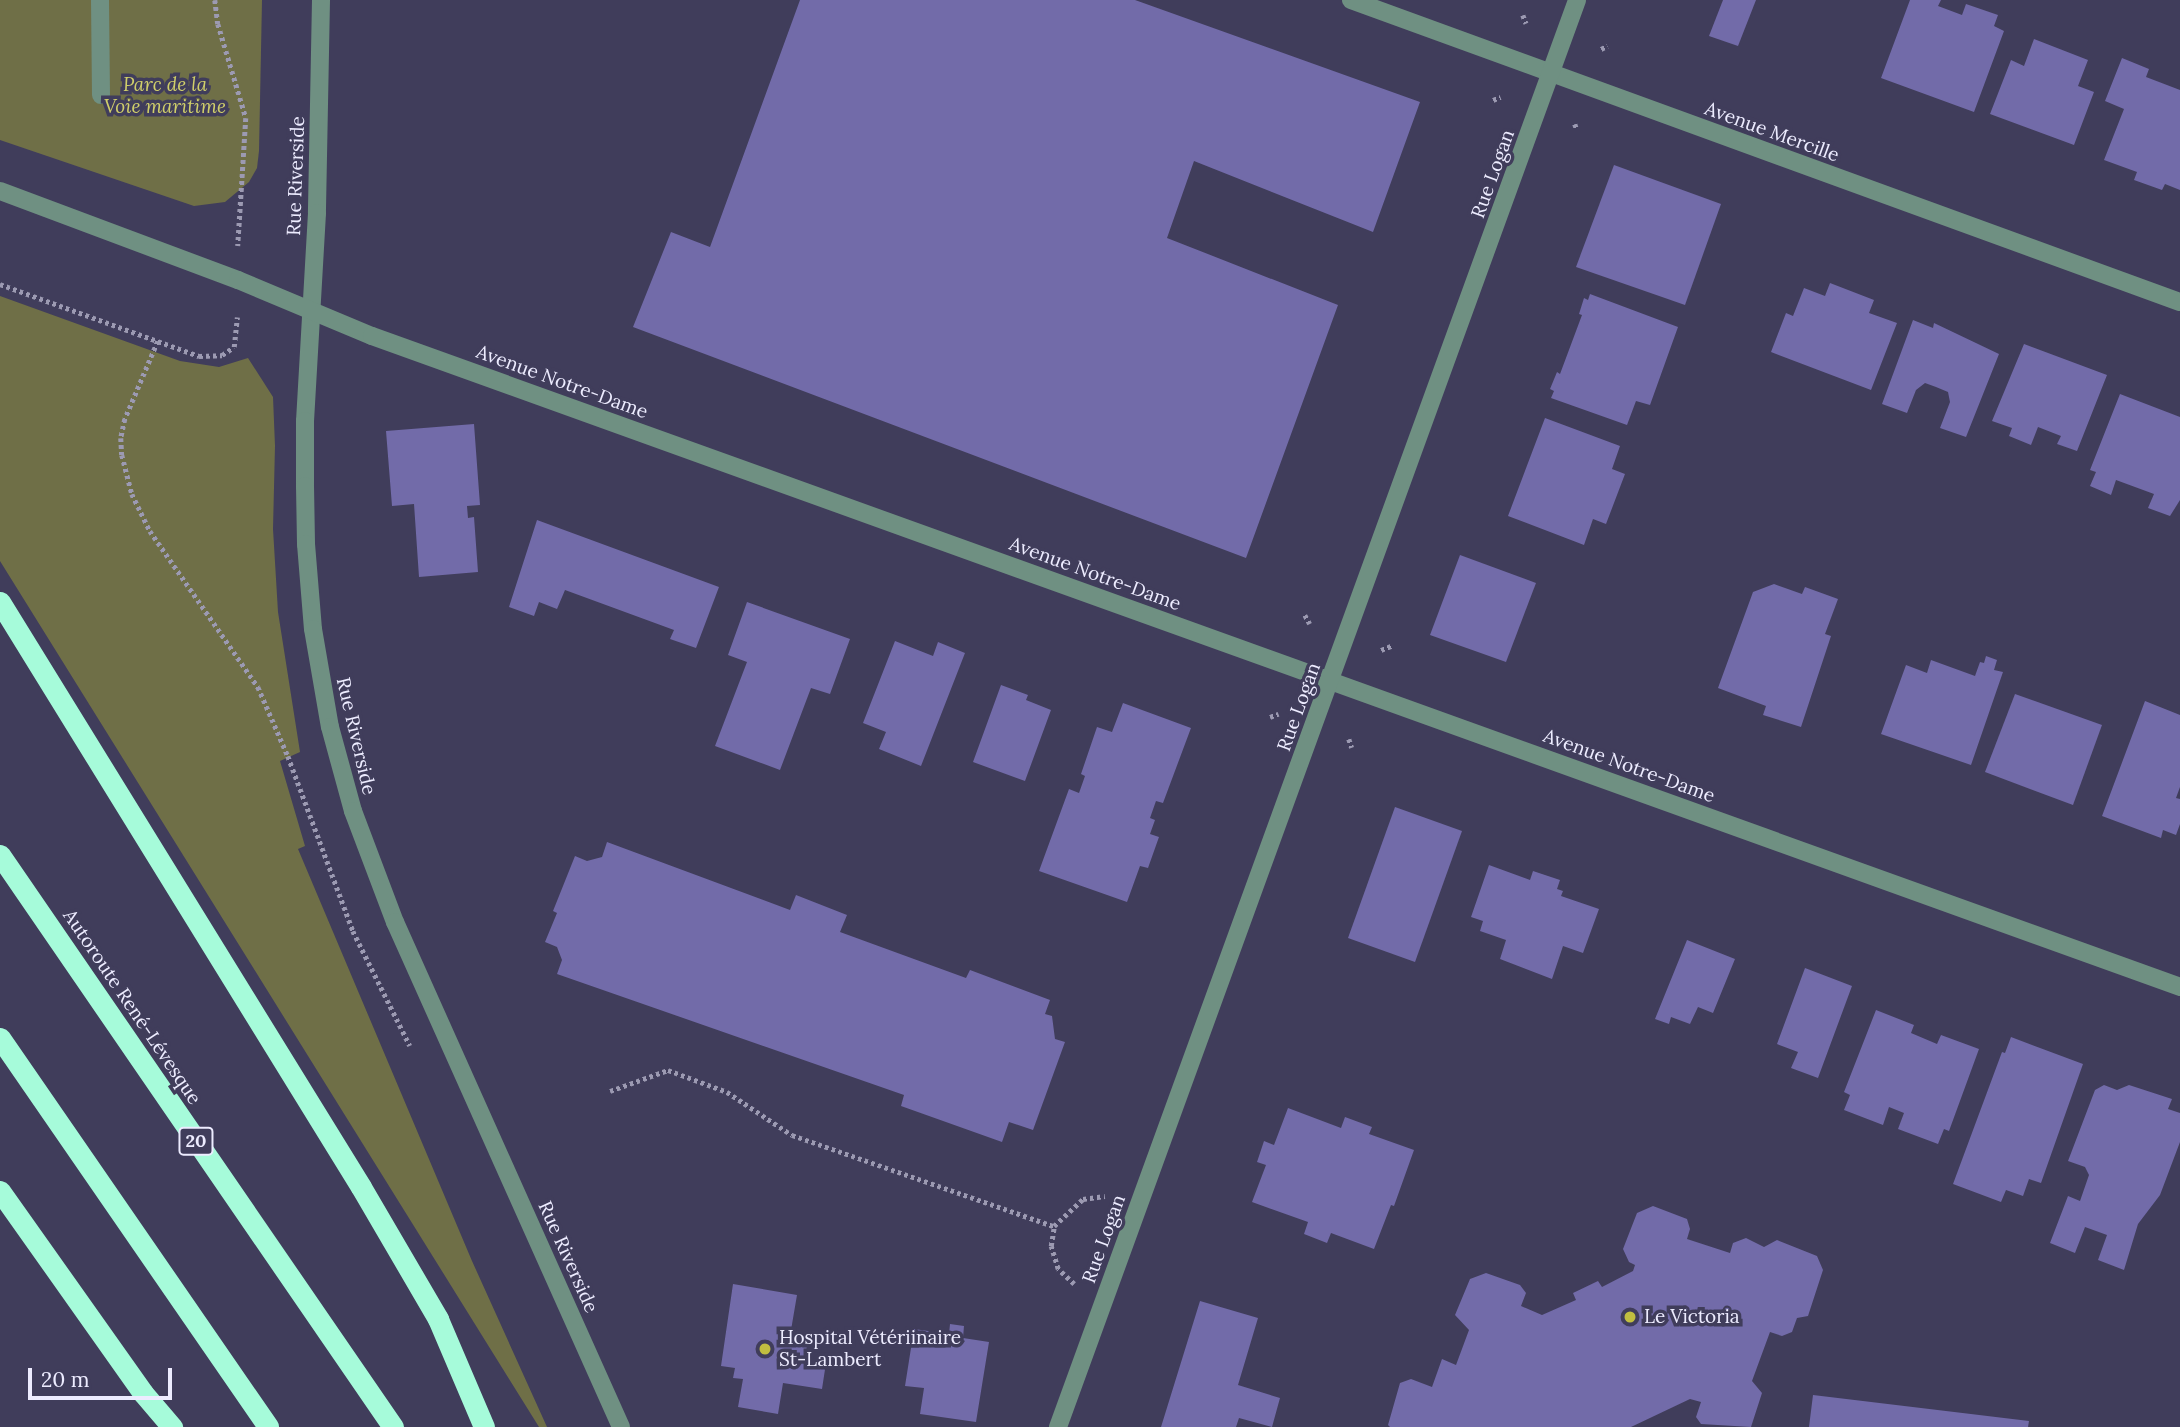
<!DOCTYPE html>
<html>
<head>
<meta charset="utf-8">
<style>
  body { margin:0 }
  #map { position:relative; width:2180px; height:1427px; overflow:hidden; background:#403d5b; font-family:Lora,serif }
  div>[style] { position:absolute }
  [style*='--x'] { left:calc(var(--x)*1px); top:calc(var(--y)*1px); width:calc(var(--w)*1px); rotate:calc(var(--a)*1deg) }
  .green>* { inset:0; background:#6f6f47 }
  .building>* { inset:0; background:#726ba9 }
  .path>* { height:4.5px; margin-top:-2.25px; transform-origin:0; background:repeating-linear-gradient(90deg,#9c9ab2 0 3.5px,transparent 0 7px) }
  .minor>* { height:18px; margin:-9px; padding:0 9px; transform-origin:9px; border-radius:9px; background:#6f9082 }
  .highway>* { height:21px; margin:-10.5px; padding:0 10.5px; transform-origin:10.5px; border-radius:10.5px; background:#a6fbda }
  .dots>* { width:19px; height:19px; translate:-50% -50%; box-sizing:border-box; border:4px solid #403d5b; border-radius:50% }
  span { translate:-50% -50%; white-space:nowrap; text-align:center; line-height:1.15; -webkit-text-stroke:7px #403d5b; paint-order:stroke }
  .shield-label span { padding:2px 5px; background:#403d5b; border:2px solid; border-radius:5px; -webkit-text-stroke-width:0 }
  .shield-label { font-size:18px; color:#edecff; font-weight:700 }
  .park-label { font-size:19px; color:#d0cf6a; font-style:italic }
  .street-label { font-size:19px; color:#edecff }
  .poi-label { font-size:19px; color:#edecff }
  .left { translate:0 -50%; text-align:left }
  .scale { position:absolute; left:28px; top:1368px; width:144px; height:32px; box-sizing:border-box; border:4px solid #edecff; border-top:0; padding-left:9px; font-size:21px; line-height:24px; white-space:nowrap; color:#edecff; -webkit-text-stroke:5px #403d5b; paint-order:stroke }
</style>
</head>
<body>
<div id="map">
  <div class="green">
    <div style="clip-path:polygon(0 0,262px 0,259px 151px,257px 168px,249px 182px,225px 202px,194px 206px,0 140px)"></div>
    <div style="clip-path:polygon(0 296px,180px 361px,219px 367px,248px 358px,273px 397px,275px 446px,273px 529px,278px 612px,300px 752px,280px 761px,305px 846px,298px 849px,472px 1261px,547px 1427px,539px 1427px,0 561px)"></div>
  </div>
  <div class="building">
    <div style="clip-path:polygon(800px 0,1135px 0,1420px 102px,1373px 232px,1194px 161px,1167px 238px,1338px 305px,1246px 558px,633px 327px,671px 232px,710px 247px)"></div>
    <div style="clip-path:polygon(1723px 0,1756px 0,1738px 46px,1709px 36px)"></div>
    <div style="clip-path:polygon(1910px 0,1941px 0,1938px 6px,1962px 15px,1966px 4px,1998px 15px,1994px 26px,2004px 31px,1974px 112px,1881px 78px)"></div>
    <div style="clip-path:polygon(2034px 39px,2088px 60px,2078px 86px,2094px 92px,2074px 145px,1990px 114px,2011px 60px,2024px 66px)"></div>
    <div style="clip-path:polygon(2122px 58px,2149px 69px,2146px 77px,2180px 90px,2180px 190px,2165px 184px,2162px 190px,2134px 180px,2137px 172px,2104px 160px,2124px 109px,2105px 101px)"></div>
    <div style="clip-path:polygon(1614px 165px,1721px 204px,1685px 305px,1576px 267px)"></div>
    <div style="clip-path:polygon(1830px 283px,1874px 300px,1869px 313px,1897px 323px,1871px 390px,1771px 352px,1786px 313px,1793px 316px,1804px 288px,1825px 296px)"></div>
    <div style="clip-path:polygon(1590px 294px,1678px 327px,1650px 405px,1636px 401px,1627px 425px,1551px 398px,1554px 391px,1550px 389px,1557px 372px,1560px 374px,1582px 315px,1579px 314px,1584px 298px,1588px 300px)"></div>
    <div style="clip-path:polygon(1913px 320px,1933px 328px,1934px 323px,1999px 354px,1966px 437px,1940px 428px,1950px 402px,1948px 392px,1936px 387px,1925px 383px,1916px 390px,1907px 413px,1882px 404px)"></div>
    <div style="clip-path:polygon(2024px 344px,2107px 375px,2077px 451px,2057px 444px,2061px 436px,2038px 427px,2031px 445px,2009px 436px,2012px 428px,1992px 421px)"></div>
    <div style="clip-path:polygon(2120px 394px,2180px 417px,2180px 500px,2170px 516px,2148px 508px,2154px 494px,2116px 480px,2111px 495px,2090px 486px,2096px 472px,2090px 470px)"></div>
    <div style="clip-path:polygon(1545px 418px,1620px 446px,1612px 469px,1625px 474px,1606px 524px,1593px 519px,1584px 545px,1508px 516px)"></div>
    <div style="clip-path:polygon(474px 424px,480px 505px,467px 506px,468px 518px,474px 517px,478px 572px,419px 577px,414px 504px,392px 506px,386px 431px)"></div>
    <div style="clip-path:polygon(537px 520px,719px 587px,696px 648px,670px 639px,674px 630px,565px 590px,557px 609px,539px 602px,534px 616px,509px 607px)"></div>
    <div style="clip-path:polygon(1460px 555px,1536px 583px,1506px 662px,1430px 635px)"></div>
    <div style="clip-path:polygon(1774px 584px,1802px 594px,1805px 587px,1838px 599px,1825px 634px,1831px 636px,1801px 727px,1763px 715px,1766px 706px,1718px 688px,1753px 592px)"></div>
    <div style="clip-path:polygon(747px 602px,850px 639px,830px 694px,811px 688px,780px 770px,715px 746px,747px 662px,728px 655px)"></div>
    <div style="clip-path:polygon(895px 641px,933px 656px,938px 642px,965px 653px,921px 766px,879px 749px,886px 732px,863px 723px)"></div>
    <div style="clip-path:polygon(1986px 656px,1997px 660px,1994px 670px,2003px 672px,1971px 765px,1881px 734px,1906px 665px,1927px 673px,1931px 660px,1975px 676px,1980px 662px,1984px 663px)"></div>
    <div style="clip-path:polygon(1001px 685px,1028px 695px,1026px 700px,1051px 710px,1025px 781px,973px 762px)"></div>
    <div style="clip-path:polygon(2015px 694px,2102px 725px,2073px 805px,1985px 772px)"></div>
    <div style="clip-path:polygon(2145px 701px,2180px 715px,2180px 787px,2176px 798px,2180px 799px,2180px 824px,2176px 835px,2163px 830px,2161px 838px,2102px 816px)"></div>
    <div style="clip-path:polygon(1123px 703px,1191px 728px,1163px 803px,1156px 801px,1150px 818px,1155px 820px,1150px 834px,1159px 837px,1148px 868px,1140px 866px,1127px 902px,1039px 871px,1069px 789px,1079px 793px,1085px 776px,1081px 774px,1097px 727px,1112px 732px)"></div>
    <div style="clip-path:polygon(1395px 807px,1462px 831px,1415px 962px,1348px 938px)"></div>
    <div style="clip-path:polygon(607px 842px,790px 910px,796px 895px,847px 915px,840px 932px,966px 978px,970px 970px,1050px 1000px,1045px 1014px,1052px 1016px,1055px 1039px,1065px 1042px,1033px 1130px,1009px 1122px,1002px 1142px,901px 1106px,904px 1095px,557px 974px,562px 960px,557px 947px,545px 942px,557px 913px,553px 911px,575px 856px,587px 861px,602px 857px)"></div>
    <div style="clip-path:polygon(1489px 865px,1530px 880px,1533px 871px,1560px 880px,1557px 889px,1563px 891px,1561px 896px,1599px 909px,1583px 953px,1563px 946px,1552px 979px,1500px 959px,1506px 940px,1480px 931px,1483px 921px,1471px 917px)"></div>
    <div style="clip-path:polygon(1687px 940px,1735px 959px,1713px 1013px,1698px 1007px,1690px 1024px,1671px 1017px,1669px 1024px,1655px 1019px)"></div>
    <div style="clip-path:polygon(1805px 968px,1852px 986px,1818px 1078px,1791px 1068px,1798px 1052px,1777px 1044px)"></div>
    <div style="clip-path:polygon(1876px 1010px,1914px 1025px,1911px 1033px,1937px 1044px,1941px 1035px,1979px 1049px,1949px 1131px,1944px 1129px,1938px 1144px,1898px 1129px,1904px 1113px,1889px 1107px,1883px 1125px,1844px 1110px,1850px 1095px,1844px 1092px)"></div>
    <div style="clip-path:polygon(2011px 1037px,2083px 1064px,2041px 1183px,2029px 1179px,2023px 1196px,2006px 1190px,2001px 1202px,1953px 1184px,2002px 1052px,2005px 1053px)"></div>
    <div style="clip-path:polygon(2104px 1085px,2117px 1090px,2129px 1085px,2172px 1099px,2168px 1109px,2180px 1113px,2180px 1142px,2160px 1195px,2138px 1224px,2124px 1270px,2098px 1260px,2107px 1235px,2085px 1227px,2075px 1253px,2050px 1243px,2068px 1196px,2080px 1201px,2089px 1175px,2085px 1167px,2068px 1161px,2095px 1090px)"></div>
    <div style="clip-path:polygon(1288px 1108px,1341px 1128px,1345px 1117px,1372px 1127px,1369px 1134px,1414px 1150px,1394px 1206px,1391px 1205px,1374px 1249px,1331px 1233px,1327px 1243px,1304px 1234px,1308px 1222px,1252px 1202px,1266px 1165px,1257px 1162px,1264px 1141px,1274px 1145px)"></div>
    <div style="clip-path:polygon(1653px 1206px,1687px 1219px,1690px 1229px,1687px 1239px,1730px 1253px,1733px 1243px,1746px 1238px,1764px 1247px,1777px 1240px,1817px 1256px,1823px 1270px,1808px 1316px,1797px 1318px,1792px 1332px,1782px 1336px,1770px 1332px,1752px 1381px,1762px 1393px,1751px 1427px,1701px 1424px,1696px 1417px,1701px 1402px,1690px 1399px,1631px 1427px,1390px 1427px,1388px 1425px,1400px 1383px,1411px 1379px,1432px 1387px,1442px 1359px,1456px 1365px,1469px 1330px,1455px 1315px,1470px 1279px,1486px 1273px,1520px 1285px,1526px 1293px,1521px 1306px,1542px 1315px,1576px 1300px,1573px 1293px,1598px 1281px,1602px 1287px,1633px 1271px,1635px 1265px,1629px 1262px,1623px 1249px,1637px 1213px)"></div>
    <div style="clip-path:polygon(733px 1284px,797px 1295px,790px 1336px,808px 1338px,805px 1359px,826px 1363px,822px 1389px,783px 1383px,778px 1414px,738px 1407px,743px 1379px,733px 1378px,735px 1368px,721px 1366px)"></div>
    <div style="clip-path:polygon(1200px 1301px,1258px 1318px,1238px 1385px,1280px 1398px,1272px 1427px,1239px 1418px,1236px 1427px,1161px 1427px)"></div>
    <div style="clip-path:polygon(950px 1324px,964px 1326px,963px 1338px,989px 1342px,976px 1422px,920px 1414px,924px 1388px,905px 1386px,914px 1329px,949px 1334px)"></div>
    <div style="clip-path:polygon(1813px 1395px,2029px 1421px,2028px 1427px,1809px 1427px)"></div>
  </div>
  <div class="path">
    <div style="--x:215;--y:0;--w:24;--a:83"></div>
    <div style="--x:218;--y:24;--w:98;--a:73.4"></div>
    <div style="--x:246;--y:118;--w:128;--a:93.6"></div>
    <div style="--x:1523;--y:15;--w:9;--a:69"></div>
    <div style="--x:1601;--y:49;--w:7;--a:-27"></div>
    <div style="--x:1493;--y:100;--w:8;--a:-23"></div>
    <div style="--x:1575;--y:124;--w:6;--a:72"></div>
    <div style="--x:0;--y:284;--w:212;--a:19.9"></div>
    <div style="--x:199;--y:356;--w:23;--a:-2"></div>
    <div style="--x:222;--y:355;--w:14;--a:-34"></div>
    <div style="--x:234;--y:347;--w:30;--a:-84"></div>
    <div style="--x:158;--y:341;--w:85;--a:112.9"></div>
    <div style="--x:125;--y:419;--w:19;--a:102"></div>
    <div style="--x:121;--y:438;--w:17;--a:87"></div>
    <div style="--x:122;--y:455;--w:40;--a:75.6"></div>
    <div style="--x:132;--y:494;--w:41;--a:64.1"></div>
    <div style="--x:150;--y:531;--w:190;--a:55.3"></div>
    <div style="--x:258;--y:687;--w:75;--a:66.5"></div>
    <div style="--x:288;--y:756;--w:187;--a:69.6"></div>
    <div style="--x:353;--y:931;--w:128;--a:63.6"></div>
    <div style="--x:1305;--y:615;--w:10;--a:61"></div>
    <div style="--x:1381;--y:650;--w:11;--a:-22"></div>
    <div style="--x:1270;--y:717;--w:9;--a:-21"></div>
    <div style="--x:1349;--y:739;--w:9;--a:72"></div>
    <div style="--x:610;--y:1091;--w:62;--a:-19.9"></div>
    <div style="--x:668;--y:1070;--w:63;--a:20.4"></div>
    <div style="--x:727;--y:1092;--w:78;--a:33.5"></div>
    <div style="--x:792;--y:1135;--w:277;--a:19.2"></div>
    <div style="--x:1074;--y:1284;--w:22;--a:-137"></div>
    <div style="--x:1058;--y:1269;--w:24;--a:-107"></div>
    <div style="--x:1051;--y:1246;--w:20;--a:-81"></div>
    <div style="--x:1054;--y:1226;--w:40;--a:-43"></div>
    <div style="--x:1083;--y:1199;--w:22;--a:-8"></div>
  </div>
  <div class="minor">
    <div style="--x:100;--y:0;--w:95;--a:89.4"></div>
    <div style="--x:321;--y:0;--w:213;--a:91.1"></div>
    <div style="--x:317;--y:213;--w:208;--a:93.3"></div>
    <div style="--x:305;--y:421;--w:65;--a:90"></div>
    <div style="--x:305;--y:486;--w:58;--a:89"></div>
    <div style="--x:306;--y:544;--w:85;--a:85.3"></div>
    <div style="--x:313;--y:629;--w:99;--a:80.2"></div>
    <div style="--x:330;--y:727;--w:87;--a:74.7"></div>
    <div style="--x:353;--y:811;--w:119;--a:69.3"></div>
    <div style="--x:395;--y:922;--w:553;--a:65.89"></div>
    <div style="--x:1351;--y:0;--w:882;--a:20.02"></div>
    <div style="--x:0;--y:191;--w:254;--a:20.5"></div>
    <div style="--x:238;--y:280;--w:145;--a:22.7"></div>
    <div style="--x:372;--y:336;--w:1922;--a:19.8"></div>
    <div style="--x:1058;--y:1427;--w:1518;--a:-70.01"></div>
  </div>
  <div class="highway">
    <div style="--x:0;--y:602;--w:687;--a:58.32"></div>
    <div style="--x:361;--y:1187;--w:153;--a:59.7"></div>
    <div style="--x:438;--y:1319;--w:117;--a:66.9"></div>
    <div style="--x:0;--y:855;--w:694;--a:55.51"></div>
    <div style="--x:0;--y:1038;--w:472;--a:55.4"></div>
    <div style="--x:0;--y:1191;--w:247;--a:54.7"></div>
    <div style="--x:143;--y:1393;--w:45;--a:49.5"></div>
  </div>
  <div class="dots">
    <div style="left:1630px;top:1317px;background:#c1be40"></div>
    <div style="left:765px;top:1349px;background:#c1be40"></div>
  </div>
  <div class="shield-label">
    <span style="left:196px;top:1141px">20</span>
  </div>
  <div class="park-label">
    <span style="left:165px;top:96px">Parc de la<br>Voie maritime</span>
  </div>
  <div class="street-label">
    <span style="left:1772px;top:132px;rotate:20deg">Avenue Mercille</span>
    <span style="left:1493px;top:174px;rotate:-70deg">Rue Logan</span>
    <span style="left:296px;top:176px;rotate:-88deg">Rue Riverside</span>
    <span style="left:562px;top:382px;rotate:20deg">Avenue Notre-Dame</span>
    <span style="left:1095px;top:574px;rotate:20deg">Avenue Notre-Dame</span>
    <span style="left:1299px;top:707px;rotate:-70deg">Rue Logan</span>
    <span style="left:356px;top:736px;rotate:77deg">Rue Riverside</span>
    <span style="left:1629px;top:766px;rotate:20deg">Avenue Notre-Dame</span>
    <span style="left:132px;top:1007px;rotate:56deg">Autoroute René-Lévesque</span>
    <span style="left:1104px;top:1239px;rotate:-70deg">Rue Logan</span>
    <span style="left:568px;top:1257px;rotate:66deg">Rue Riverside</span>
  </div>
  <div class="poi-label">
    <span class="left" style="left:1644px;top:1317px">Le Victoria</span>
    <span class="left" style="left:779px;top:1349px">Hospital Vétériinaire<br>St-Lambert</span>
  </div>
  <div class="scale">20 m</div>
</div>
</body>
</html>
